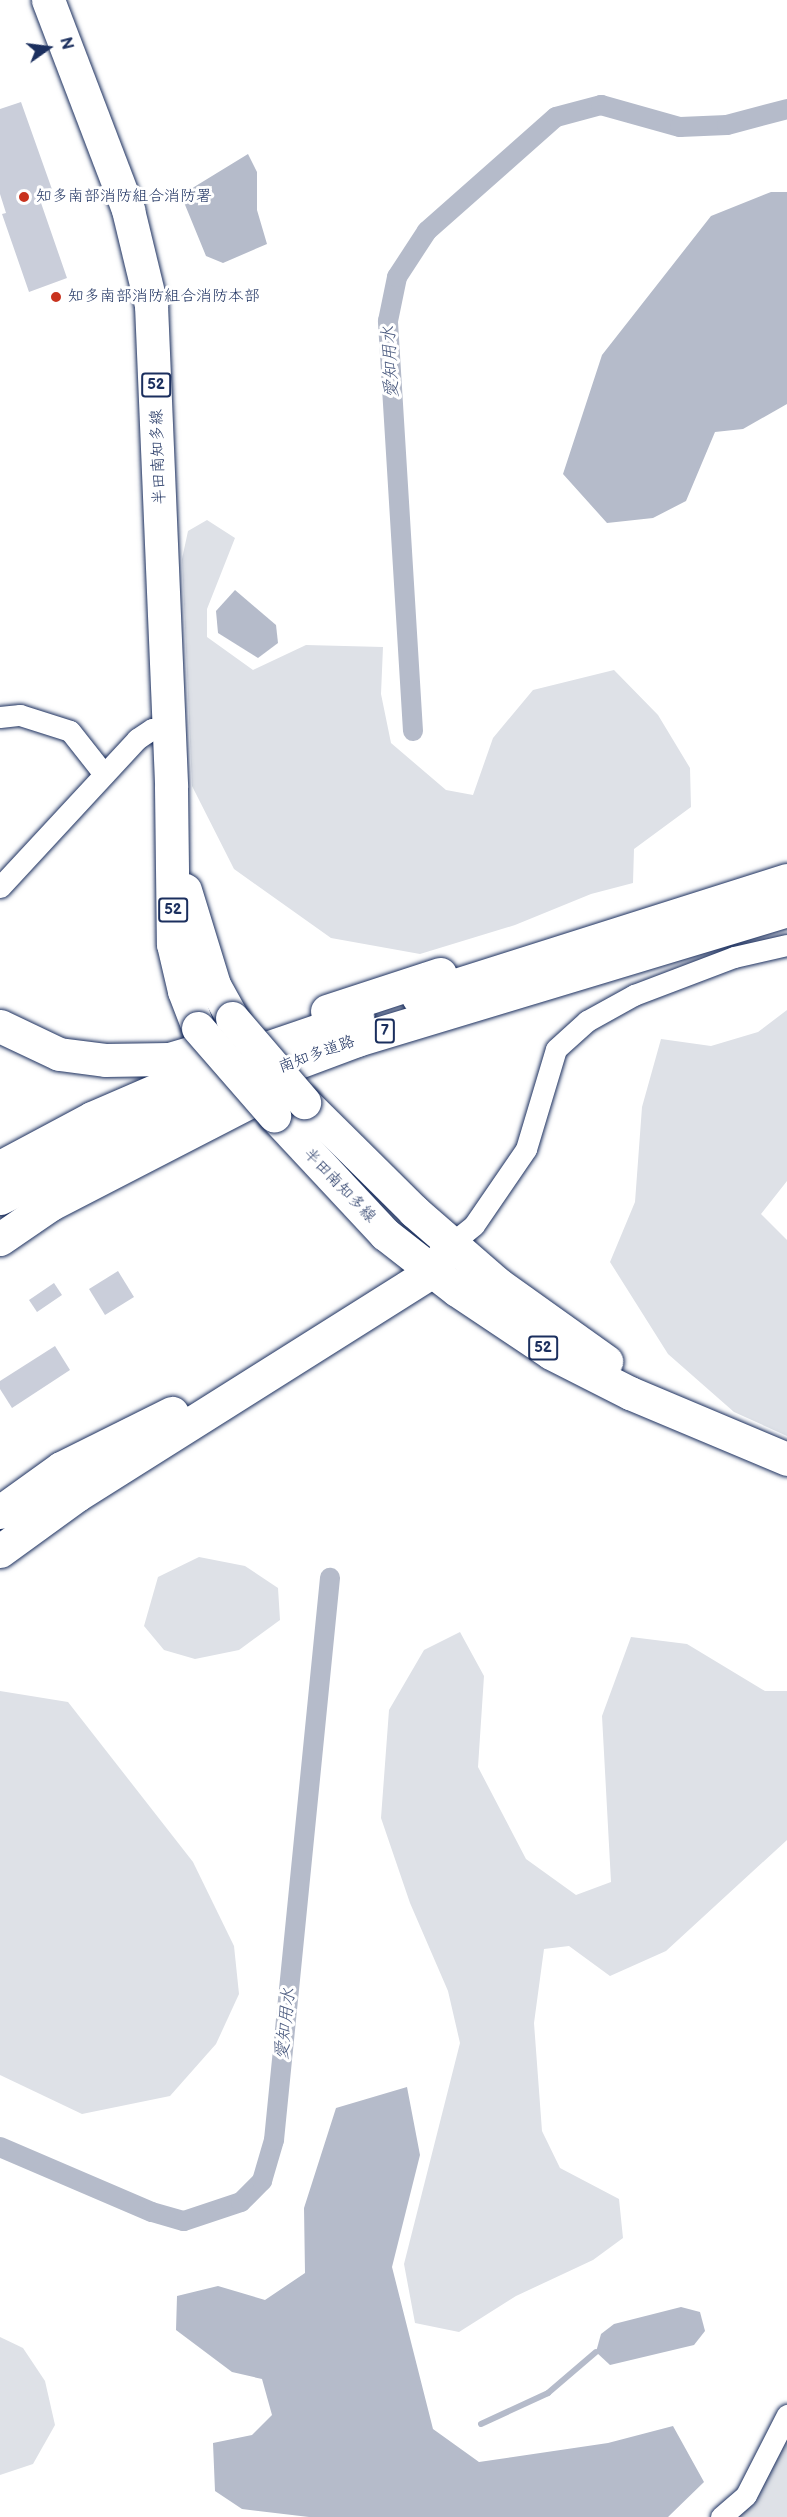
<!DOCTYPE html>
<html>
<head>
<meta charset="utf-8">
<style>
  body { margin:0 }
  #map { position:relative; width:787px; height:2517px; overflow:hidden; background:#fff; font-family:"Balsamiq Sans","Klee One",sans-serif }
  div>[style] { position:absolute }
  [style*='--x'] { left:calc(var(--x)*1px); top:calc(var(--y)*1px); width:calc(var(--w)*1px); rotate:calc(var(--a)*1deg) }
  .green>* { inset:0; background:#dee1e7 }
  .water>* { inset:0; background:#b5bbca }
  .stream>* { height:6px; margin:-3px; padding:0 3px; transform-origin:3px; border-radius:3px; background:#b5bbca }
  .canal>* { height:20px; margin:-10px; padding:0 10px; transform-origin:10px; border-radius:10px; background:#b5bbca }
  .building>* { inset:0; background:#caceda }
  .roads { filter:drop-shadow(0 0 2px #1b2f5e) drop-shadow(0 0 2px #1b2f5e) }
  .street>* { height:21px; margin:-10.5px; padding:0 10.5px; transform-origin:10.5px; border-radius:10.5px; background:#fff }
  .primary>* { height:33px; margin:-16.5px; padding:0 16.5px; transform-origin:16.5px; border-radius:16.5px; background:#fff }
  .highway>* { height:33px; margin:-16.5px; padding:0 16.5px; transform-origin:16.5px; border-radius:16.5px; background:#fff }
  .bridges { filter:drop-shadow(0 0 2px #1b2f5e) drop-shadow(0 0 2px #1b2f5e) }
  .primary-bridge>* { height:33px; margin:-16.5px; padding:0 16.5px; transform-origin:16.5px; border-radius:16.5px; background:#fff }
  .dots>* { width:16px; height:16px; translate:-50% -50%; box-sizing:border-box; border:3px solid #fff; border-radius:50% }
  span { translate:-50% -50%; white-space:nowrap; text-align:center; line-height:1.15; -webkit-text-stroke:6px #fff; paint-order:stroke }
  .shield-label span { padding:2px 4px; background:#fff; border:2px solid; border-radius:4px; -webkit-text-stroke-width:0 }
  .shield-label { font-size:15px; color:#1b2f5e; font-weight:700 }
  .poi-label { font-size:16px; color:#1b2f5e }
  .left { translate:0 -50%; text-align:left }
  .street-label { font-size:16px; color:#1b2f5e }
  .water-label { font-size:18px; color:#49597e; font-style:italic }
  .north { position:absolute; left:18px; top:18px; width:60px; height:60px; -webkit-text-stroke:4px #fff; paint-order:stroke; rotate:76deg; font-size:16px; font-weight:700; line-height:24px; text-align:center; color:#1b2f5e }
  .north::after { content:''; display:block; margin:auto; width:21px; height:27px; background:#1b2f5e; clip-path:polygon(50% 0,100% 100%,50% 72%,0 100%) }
</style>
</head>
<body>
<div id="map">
  <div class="green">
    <div style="clip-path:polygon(207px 520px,235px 538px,207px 609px,207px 637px,253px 670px,306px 645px,383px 647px,381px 694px,391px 743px,446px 790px,473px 795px,493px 738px,533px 690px,614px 670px,658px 715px,690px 768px,691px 807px,634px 849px,633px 883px,591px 894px,515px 925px,420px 954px,331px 938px,234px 869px,192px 786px,182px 559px,188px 531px)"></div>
    <div style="clip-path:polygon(787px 1010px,787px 1181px,761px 1214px,787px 1240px,787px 1436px,734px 1412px,668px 1354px,610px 1262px,635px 1202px,642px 1107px,661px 1039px,711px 1046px,758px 1032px)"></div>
    <div style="clip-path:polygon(199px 1557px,245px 1566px,278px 1588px,280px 1620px,239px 1650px,195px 1659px,164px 1650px,144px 1626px,158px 1577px)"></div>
    <div style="clip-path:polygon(460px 1632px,484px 1676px,478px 1767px,526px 1859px,576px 1895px,611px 1882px,602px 1716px,631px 1637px,687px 1644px,765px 1691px,787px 1691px,787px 1840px,666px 1951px,610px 1976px,569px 1946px,544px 1949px,534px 2023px,542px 2131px,560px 2168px,619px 2199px,623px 2238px,593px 2260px,516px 2296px,459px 2332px,415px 2323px,404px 2264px,460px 2043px,448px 1991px,410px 1903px,381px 1818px,389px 1710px,424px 1650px)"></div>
    <div style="clip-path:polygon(0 1691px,68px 1702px,193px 1862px,234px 1946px,239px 1994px,216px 2044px,170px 2096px,82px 2114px,0 2075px)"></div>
    <div style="clip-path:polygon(0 2337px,23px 2348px,45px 2381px,55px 2425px,33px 2464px,0 2475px)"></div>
    <div style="clip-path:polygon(787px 2431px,787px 2517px,734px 2517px)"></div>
  </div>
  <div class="water">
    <div style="clip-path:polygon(248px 154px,257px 172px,257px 210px,267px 244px,223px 263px,206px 256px,181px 195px)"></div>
    <div style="clip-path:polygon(771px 192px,787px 192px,787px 404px,743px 429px,715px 432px,686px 501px,653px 518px,607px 523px,563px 474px,602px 355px,711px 216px)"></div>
    <div style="clip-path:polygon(235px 590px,276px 625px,278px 643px,258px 658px,218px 633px,216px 611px)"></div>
    <div style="clip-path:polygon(407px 2087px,420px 2155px,392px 2267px,433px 2429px,479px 2462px,608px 2443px,673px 2426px,704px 2482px,668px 2517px,309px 2517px,242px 2509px,215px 2491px,213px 2443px,252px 2435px,272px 2415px,262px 2379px,232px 2372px,176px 2330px,177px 2296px,218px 2286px,265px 2300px,305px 2273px,304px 2208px,336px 2108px)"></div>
    <div style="clip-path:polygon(681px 2307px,700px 2312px,705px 2331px,694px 2345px,610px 2365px,596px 2352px,601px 2334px,614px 2324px)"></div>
  </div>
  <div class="stream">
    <div style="--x:481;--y:2424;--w:74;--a:-24.8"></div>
    <div style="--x:548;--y:2393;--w:63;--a:-40.5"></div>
  </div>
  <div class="canal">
    <div style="--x:413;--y:731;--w:411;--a:-93.5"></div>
    <div style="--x:388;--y:321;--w:45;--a:-78.4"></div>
    <div style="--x:397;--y:277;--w:55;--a:-56.9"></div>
    <div style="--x:427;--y:231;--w:172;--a:-41.5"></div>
    <div style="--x:556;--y:117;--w:47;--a:-14.9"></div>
    <div style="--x:601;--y:105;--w:82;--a:15.6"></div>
    <div style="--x:680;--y:127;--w:47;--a:-2.4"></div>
    <div style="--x:727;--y:125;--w:62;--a:-14.9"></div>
    <div style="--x:0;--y:2147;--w:165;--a:23.2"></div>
    <div style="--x:152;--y:2212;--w:33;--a:16"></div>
    <div style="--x:184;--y:2221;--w:60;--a:-18.4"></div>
    <div style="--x:241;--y:2202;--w:30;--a:-45"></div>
    <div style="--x:262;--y:2181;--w:43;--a:-73.7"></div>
    <div style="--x:274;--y:2140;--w:565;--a:-84.31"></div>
  </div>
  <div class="building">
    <div style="clip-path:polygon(21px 102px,54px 195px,40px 200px,67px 278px,29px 292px,2px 214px,6px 213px,0 194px,0 109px)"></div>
    <div style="clip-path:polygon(118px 1271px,134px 1297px,105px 1315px,89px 1289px)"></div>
    <div style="clip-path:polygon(54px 1283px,62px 1295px,37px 1312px,29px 1300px)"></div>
    <div style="clip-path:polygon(55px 1346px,70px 1370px,12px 1408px,0 1389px,0 1381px)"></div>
  </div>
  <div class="roads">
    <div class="street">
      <div style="--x:0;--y:717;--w:20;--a:-6"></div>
      <div style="--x:20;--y:715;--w:52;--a:17.7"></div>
      <div style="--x:70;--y:731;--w:55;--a:51.7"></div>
      <div style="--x:0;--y:887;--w:202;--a:-47.2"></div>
      <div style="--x:137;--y:739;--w:18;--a:-34"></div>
      <div style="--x:152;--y:729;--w:16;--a:-11"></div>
      <div style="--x:452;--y:1243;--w:28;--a:-39"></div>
      <div style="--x:474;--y:1225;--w:92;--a:-55.6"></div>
      <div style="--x:526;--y:1149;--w:104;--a:-73.3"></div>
      <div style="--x:556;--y:1049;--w:42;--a:-42.1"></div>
      <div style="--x:587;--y:1021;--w:54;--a:-29"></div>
      <div style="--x:634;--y:995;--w:107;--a:-20.8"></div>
      <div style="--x:734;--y:957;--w:54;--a:-12.8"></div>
      <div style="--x:721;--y:2517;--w:33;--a:-41"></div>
      <div style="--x:746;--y:2495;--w:90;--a:-62.9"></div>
    </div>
    <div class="primary">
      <div style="--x:48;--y:0;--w:225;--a:69.1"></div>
      <div style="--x:128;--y:210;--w:98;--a:76.4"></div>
      <div style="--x:151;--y:305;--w:482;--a:87.6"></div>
      <div style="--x:171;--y:787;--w:157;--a:89.3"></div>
      <div style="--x:173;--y:944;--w:48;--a:76.8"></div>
      <div style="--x:184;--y:991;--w:40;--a:69"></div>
      <div style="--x:185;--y:890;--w:99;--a:73"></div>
      <div style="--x:214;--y:985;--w:38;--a:61"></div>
      <div style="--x:304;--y:1102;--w:155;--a:44.7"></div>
      <div style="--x:414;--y:1211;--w:111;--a:41"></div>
      <div style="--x:498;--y:1284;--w:133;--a:35.5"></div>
      <div style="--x:274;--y:1115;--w:163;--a:47"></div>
      <div style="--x:385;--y:1234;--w:91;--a:37.9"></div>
      <div style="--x:457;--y:1290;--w:113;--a:33.8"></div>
      <div style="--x:551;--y:1353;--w:89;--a:26.9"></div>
      <div style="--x:630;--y:1393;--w:170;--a:22.8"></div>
    </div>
    <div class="highway">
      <div style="--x:418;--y:997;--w:387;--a:-17.6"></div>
      <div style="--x:327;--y:1011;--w:119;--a:-18.1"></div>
      <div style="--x:0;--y:1026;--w:65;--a:25.4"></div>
      <div style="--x:59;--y:1054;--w:46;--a:7.4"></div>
      <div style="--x:105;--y:1060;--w:64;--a:-0.9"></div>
      <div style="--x:169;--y:1059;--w:53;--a:-16.4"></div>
      <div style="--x:0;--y:1167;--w:104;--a:-28"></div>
      <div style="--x:92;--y:1118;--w:123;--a:-23.4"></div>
      <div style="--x:205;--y:1069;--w:161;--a:-18.9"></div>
      <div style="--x:0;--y:1198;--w:217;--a:-26.6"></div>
      <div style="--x:194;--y:1101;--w:174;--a:-20.5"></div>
      <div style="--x:357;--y:1040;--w:449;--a:-16.8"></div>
      <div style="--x:0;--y:1239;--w:62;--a:-34.5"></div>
      <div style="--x:51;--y:1204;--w:220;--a:-27.3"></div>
      <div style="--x:0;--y:1512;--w:75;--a:-35.8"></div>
      <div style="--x:61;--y:1468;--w:124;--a:-26.4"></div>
      <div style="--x:0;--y:1551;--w:95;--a:-36"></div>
      <div style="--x:77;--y:1495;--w:421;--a:-32.2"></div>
      <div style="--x:433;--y:1271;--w:34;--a:-56"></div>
    </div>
  </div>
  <div class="bridges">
    <div class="primary-bridge">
      <div style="--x:232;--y:1018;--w:111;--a:49.4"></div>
      <div style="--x:198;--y:1028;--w:116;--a:48.9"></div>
    </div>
  </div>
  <div class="dots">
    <div style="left:24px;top:197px;background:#c8321e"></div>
    <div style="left:56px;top:297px;background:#c8321e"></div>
  </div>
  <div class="shield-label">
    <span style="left:156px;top:385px">52</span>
    <span style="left:173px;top:910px">52</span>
    <span style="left:385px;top:1031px">7</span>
    <span style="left:543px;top:1348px">52</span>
  </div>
  <div class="poi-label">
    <span class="left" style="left:36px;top:197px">知多南部消防組合消防署</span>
    <span class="left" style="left:68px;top:297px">知多南部消防組合消防本部</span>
  </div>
  <div class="street-label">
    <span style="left:159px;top:457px;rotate:-92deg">半田南知多線</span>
    <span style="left:317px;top:1055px;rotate:-20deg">南知多道路</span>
    <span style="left:339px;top:1186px;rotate:46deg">半田南知多線</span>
  </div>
  <div class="water-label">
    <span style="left:391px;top:362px;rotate:-93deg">愛知用水</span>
    <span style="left:286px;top:2024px;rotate:-84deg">愛知用水</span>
  </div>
  <div class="north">N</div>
</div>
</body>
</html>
